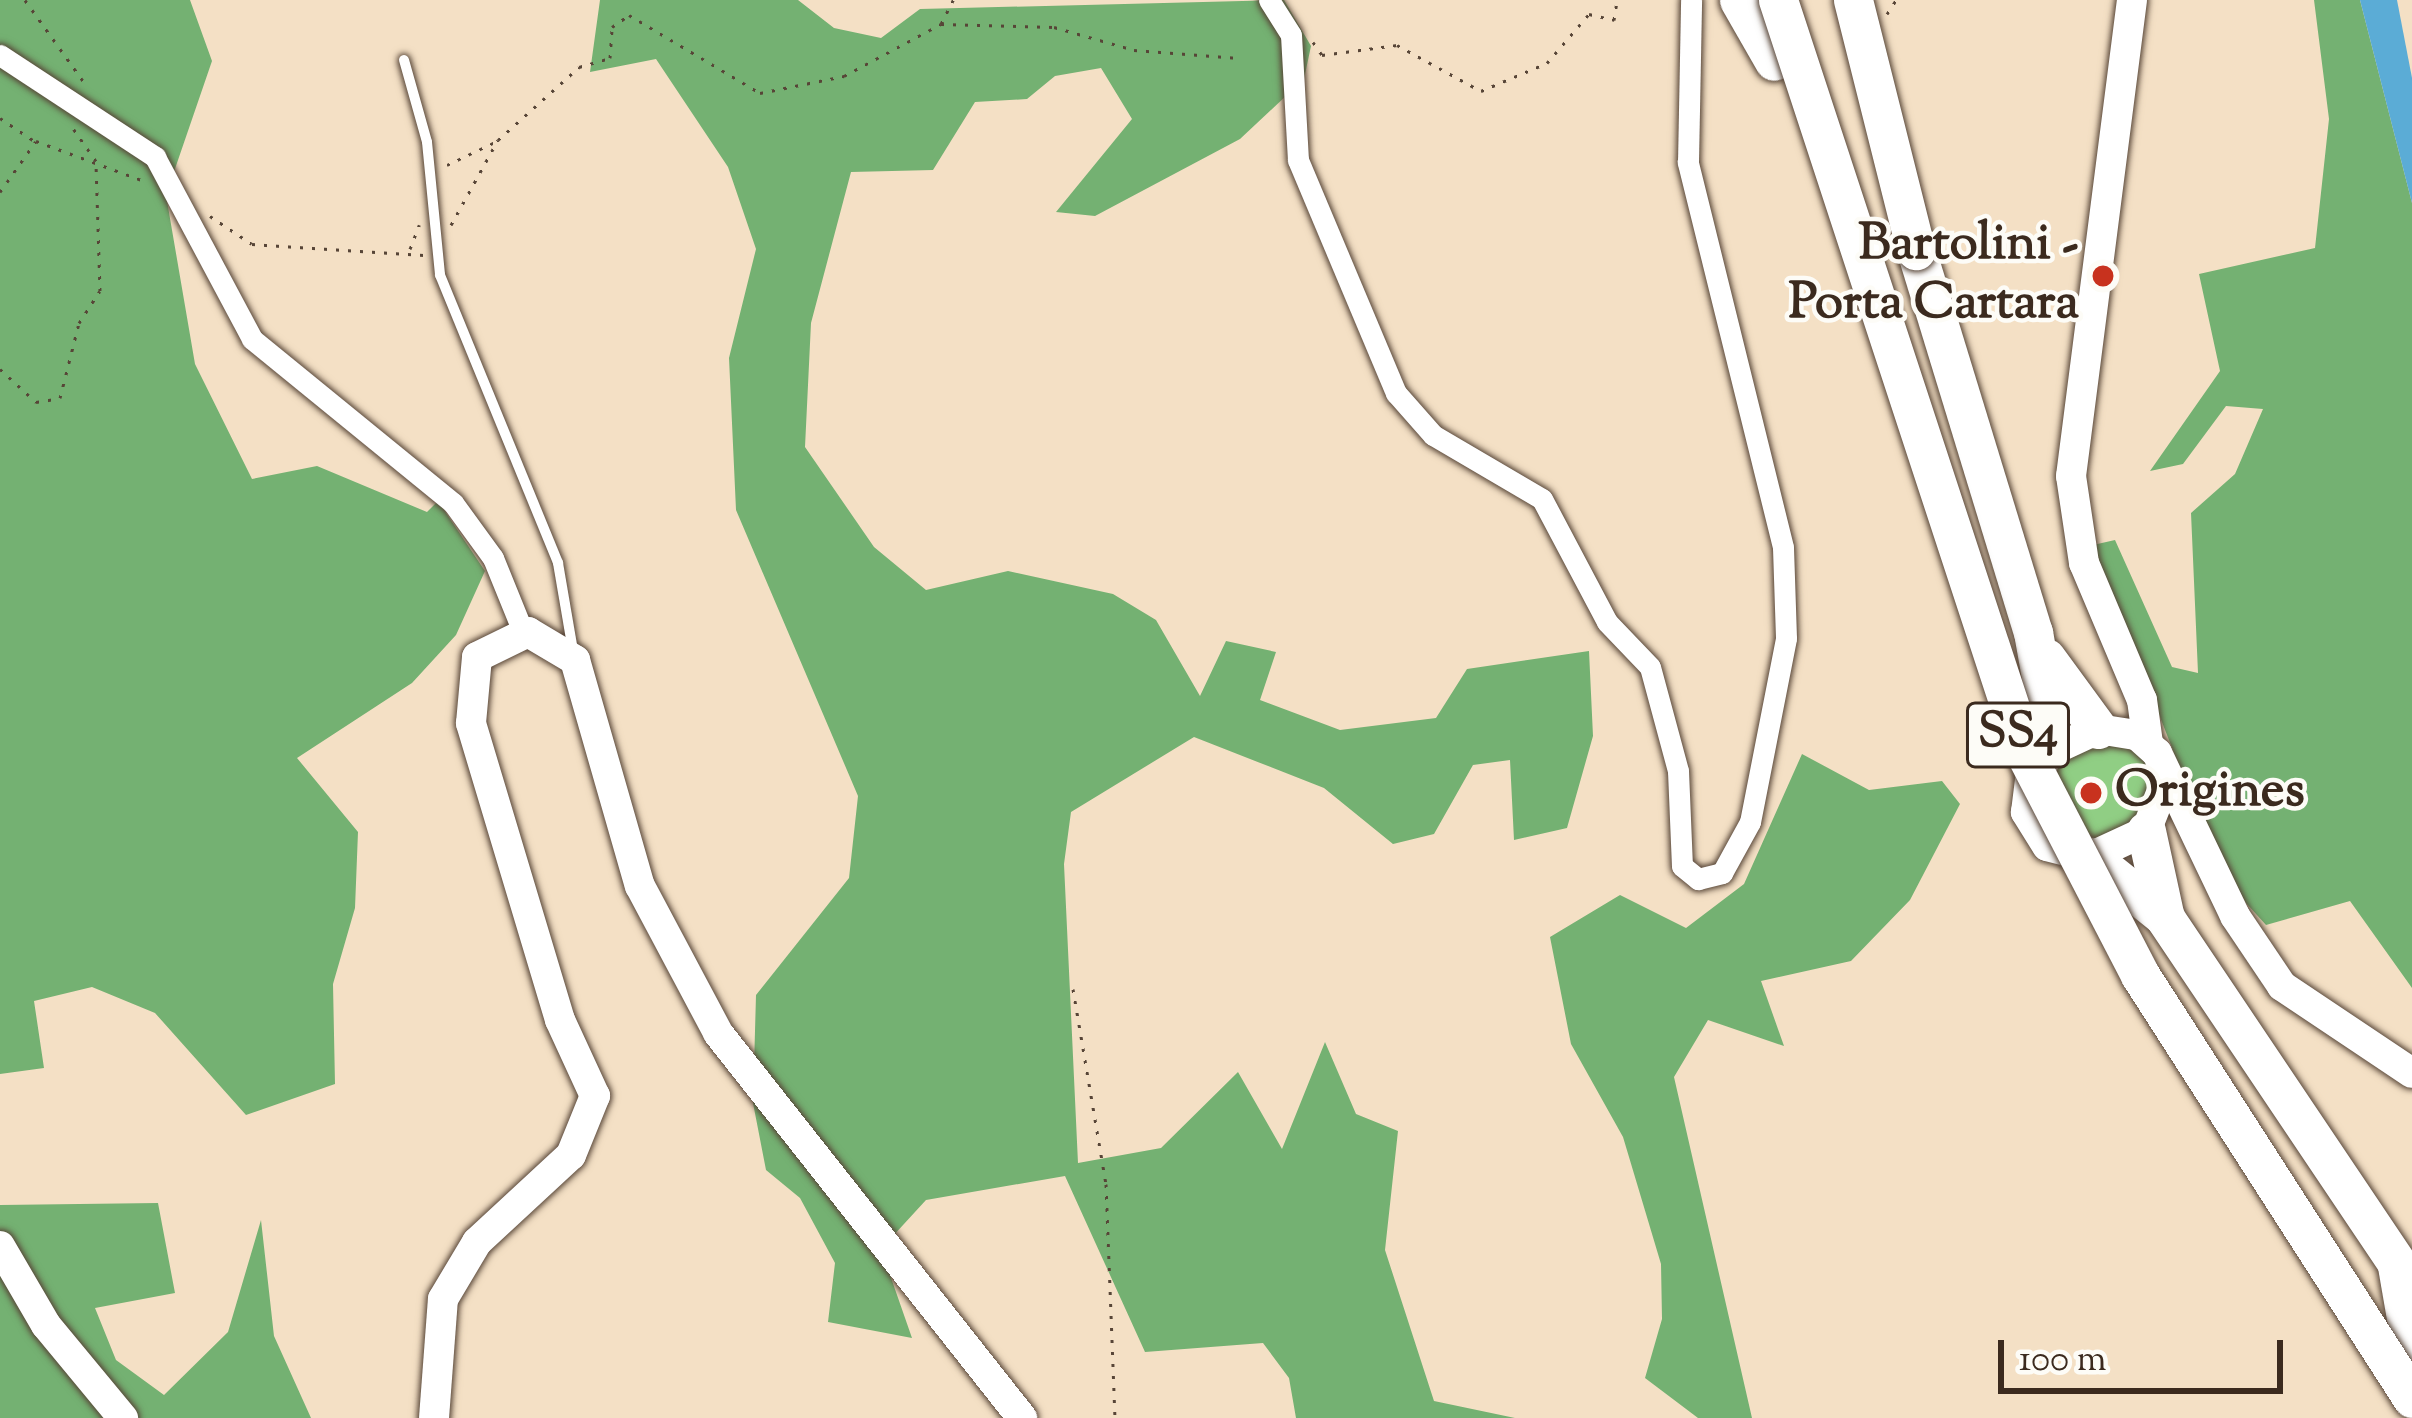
<!DOCTYPE html>
<html>
<head>
<meta charset="utf-8">
<style>
  body { margin:0 }
  #map { position:relative; width:2412px; height:1418px; overflow:hidden; background:#f4e0c5; font-family:"Sorts Mill Goudy",serif }
  div>[style] { position:absolute }
  [style*='--x'] { left:calc(var(--x)*1px); top:calc(var(--y)*1px); width:calc(var(--w)*1px); rotate:calc(var(--a)*1deg) }
  .green>* { inset:0; background:#90ce84 }
  .forest>* { inset:0; background:#74b172 }
  .water>* { inset:0; background:#5bacd6 }
  .path>* { height:3px; margin-top:-1.5px; transform-origin:0; background:repeating-linear-gradient(90deg,#574537 0 3px,transparent 0 12px) }
  .roads { filter:drop-shadow(0 0 3px #574537) drop-shadow(0 0 3px #574537) }
  .lane>* { height:10px; margin:-5px; padding:0 5px; transform-origin:5px; border-radius:5px; background:#fff }
  .street>* { height:21px; margin:-10.5px; padding:0 10.5px; transform-origin:10.5px; border-radius:10.5px; background:#fff }
  .secondary>* { height:30px; margin:-15px; padding:0 15px; transform-origin:15px; border-radius:15px; background:#fff }
  .highway>* { height:39px; margin:-19.5px; padding:0 19.5px; transform-origin:19.5px; border-radius:19.5px; background:#fff }
  .bridges { filter:drop-shadow(0 0 3px #574537) drop-shadow(0 0 3px #574537) }
  .highway-bridge>* { height:39px; margin:-19.5px; padding:0 19.5px; transform-origin:19.5px; border-radius:19.5px; background:#fff }
  .dots>* { width:33px; height:33px; translate:-50% -50%; box-sizing:border-box; border:6px solid #fdfcf7; border-radius:50% }
  span { translate:-50% -50%; white-space:nowrap; text-align:center; line-height:1.15; -webkit-text-stroke:9px #fdfcf7; paint-order:stroke }
  .shield-label span { padding:3px 9px; background:#fdfcf7; border:3px solid; border-radius:9px; -webkit-text-stroke-width:0 }
  .shield-label { font-size:48px; color:#3b2a1e; font-weight:700 }
  .poi-label { font-size:51px; color:#3b2a1e; font-weight:700 }
  .right { translate:-100% -50%; text-align:right }
  .left { translate:0 -50%; text-align:left }
  .scale { position:absolute; left:1998px; top:1340px; width:285px; height:54px; box-sizing:border-box; border:6px solid #3b2a1e; border-top:0; padding-left:15px; font-size:36px; line-height:42px; white-space:nowrap; color:#3b2a1e; -webkit-text-stroke:9px #fdfcf7; paint-order:stroke }
</style>
</head>
<body>
<div id="map">
  <div class="green">
    <div style="clip-path:polygon(2097px 740px,2139px 751px,2155px 781px,2147px 813px,2105px 841px,2065px 842px,2048px 766px)"></div>
  </div>
  <div class="forest">
    <div style="clip-path:polygon(0 0,190px 0,212px 61px,166px 195px,195px 364px,252px 479px,317px 466px,427px 512px,438px 501px,485px 571px,456px 635px,412px 683px,297px 758px,358px 832px,355px 908px,333px 984px,335px 1084px,246px 1115px,155px 1013px,92px 987px,34px 1001px,44px 1068px,0 1074px)"></div>
    <div style="clip-path:polygon(600px 0,798px 0,834px 28px,881px 38px,920px 9px,1284px 0,1311px 46px,1304px 79px,1240px 139px,1095px 216px,1056px 212px,1132px 119px,1101px 68px,1055px 76px,1027px 99px,975px 102px,933px 170px,851px 172px,811px 323px,805px 447px,874px 547px,926px 590px,1008px 571px,1113px 594px,1156px 620px,1200px 696px,1226px 641px,1276px 652px,1260px 700px,1340px 730px,1436px 718px,1467px 669px,1589px 651px,1593px 736px,1567px 828px,1514px 840px,1510px 760px,1473px 765px,1434px 834px,1393px 844px,1324px 788px,1194px 737px,1071px 812px,1064px 864px,1078px 1163px,1161px 1148px,1238px 1072px,1282px 1149px,1325px 1042px,1356px 1114px,1398px 1131px,1385px 1250px,1434px 1401px,1515px 1418px,1296px 1418px,1289px 1378px,1263px 1343px,1145px 1352px,1065px 1176px,926px 1200px,881px 1249px,912px 1338px,828px 1322px,835px 1263px,800px 1198px,766px 1170px,753px 1103px,756px 995px,849px 878px,858px 796px,736px 510px,729px 358px,756px 249px,728px 167px,656px 59px,590px 72px)"></div>
    <div style="clip-path:polygon(2314px 0,2360px 0,2412px 203px,2412px 988px,2350px 901px,2266px 925px,2246px 903px,2206px 835px,2093px 545px,2115px 540px,2172px 667px,2198px 673px,2191px 513px,2235px 474px,2263px 409px,2226px 406px,2183px 464px,2150px 471px,2220px 371px,2199px 274px,2315px 248px,2329px 119px)"></div>
    <div style="clip-path:polygon(1802px 754px,1869px 790px,1942px 781px,1960px 804px,1910px 900px,1851px 961px,1761px 981px,1784px 1046px,1708px 1020px,1674px 1077px,1752px 1418px,1698px 1418px,1645px 1378px,1662px 1319px,1661px 1264px,1623px 1137px,1571px 1044px,1550px 937px,1620px 895px,1686px 928px,1744px 884px)"></div>
    <div style="clip-path:polygon(158px 1203px,175px 1293px,95px 1308px,116px 1360px,164px 1395px,228px 1332px,261px 1220px,274px 1336px,311px 1418px,0 1418px,0 1205px)"></div>
  </div>
  <div class="water">
    <div style="clip-path:polygon(2360px 0,2397px 0,2412px 78px,2412px 203px)"></div>
  </div>
  <div class="path">
    <div style="--x:25;--y:0;--w:105;--a:54.3"></div>
    <div style="--x:1887;--y:14;--w:17;--a:-57"></div>
    <div style="--x:941;--y:24;--w:27;--a:-63"></div>
    <div style="--x:1313;--y:42;--w:16;--a:55"></div>
    <div style="--x:1322;--y:55;--w:76;--a:-7.6"></div>
    <div style="--x:1397;--y:45;--w:96;--a:28.7"></div>
    <div style="--x:1481;--y:91;--w:72;--a:-23"></div>
    <div style="--x:1547;--y:63;--w:65;--a:-49.4"></div>
    <div style="--x:1589;--y:14;--w:26;--a:13"></div>
    <div style="--x:1614;--y:20;--w:20;--a:-81"></div>
    <div style="--x:0;--y:118;--w:40;--a:34"></div>
    <div style="--x:447;--y:165;--w:55;--a:-25.6"></div>
    <div style="--x:0;--y:192;--w:62;--a:-54.8"></div>
    <div style="--x:36;--y:141;--w:115;--a:20.3"></div>
    <div style="--x:210;--y:216;--w:50;--a:33.7"></div>
    <div style="--x:252;--y:244;--w:172;--a:3.7"></div>
    <div style="--x:451;--y:225;--w:97;--a:-61.1"></div>
    <div style="--x:498;--y:140;--w:109;--a:-42"></div>
    <div style="--x:579;--y:67;--w:32;--a:-16"></div>
    <div style="--x:610;--y:58;--w:31;--a:-86"></div>
    <div style="--x:612;--y:27;--w:21;--a:-35"></div>
    <div style="--x:629;--y:15;--w:152;--a:30.8"></div>
    <div style="--x:760;--y:93;--w:86;--a:-11.4"></div>
    <div style="--x:844;--y:76;--w:110;--a:-28.2"></div>
    <div style="--x:941;--y:24;--w:113;--a:1.5"></div>
    <div style="--x:1054;--y:27;--w:83;--a:16"></div>
    <div style="--x:1134;--y:50;--w:105;--a:4.4"></div>
    <div style="--x:410;--y:249;--w:26;--a:-69"></div>
    <div style="--x:0;--y:369;--w:49;--a:42.5"></div>
    <div style="--x:36;--y:402;--w:24;--a:-9"></div>
    <div style="--x:60;--y:398;--w:77;--a:-75.8"></div>
    <div style="--x:79;--y:323;--w:38;--a:-57"></div>
    <div style="--x:100;--y:291;--w:130;--a:-91.8"></div>
    <div style="--x:96;--y:161;--w:39;--a:-125"></div>
    <div style="--x:1073;--y:989;--w:198;--a:80.4"></div>
    <div style="--x:1106;--y:1184;--w:234;--a:87.8"></div>
  </div>
  <div class="roads">
    <div class="lane">
      <div style="--x:404;--y:60;--w:85;--a:74.3"></div>
      <div style="--x:427;--y:142;--w:134;--a:84.4"></div>
      <div style="--x:440;--y:275;--w:311;--a:67.7"></div>
      <div style="--x:558;--y:563;--w:89;--a:80.3"></div>
    </div>
    <div class="street">
      <div style="--x:1269;--y:0;--w:41;--a:57.8"></div>
      <div style="--x:1291;--y:35;--w:125;--a:86.8"></div>
      <div style="--x:1298;--y:160;--w:253;--a:67.2"></div>
      <div style="--x:1396;--y:393;--w:56;--a:48.6"></div>
      <div style="--x:1433;--y:435;--w:126;--a:30.4"></div>
      <div style="--x:1542;--y:499;--w:139;--a:62.1"></div>
      <div style="--x:1607;--y:622;--w:62;--a:46.3"></div>
      <div style="--x:1650;--y:667;--w:108;--a:74.9"></div>
      <div style="--x:1678;--y:771;--w:95;--a:87.6"></div>
      <div style="--x:1682;--y:866;--w:21;--a:39"></div>
      <div style="--x:1698;--y:879;--w:25;--a:-14"></div>
      <div style="--x:1722;--y:873;--w:58;--a:-61.2"></div>
      <div style="--x:1750;--y:822;--w:187;--a:-78.9"></div>
      <div style="--x:1786;--y:638;--w:91;--a:-91.9"></div>
      <div style="--x:1783;--y:547;--w:397;--a:-103.9"></div>
      <div style="--x:1688;--y:162;--w:162;--a:-88.9"></div>
      <div style="--x:0;--y:55;--w:186;--a:33.3"></div>
      <div style="--x:155;--y:157;--w:206;--a:61.9"></div>
      <div style="--x:252;--y:339;--w:259;--a:39.2"></div>
      <div style="--x:453;--y:503;--w:68;--a:54"></div>
      <div style="--x:493;--y:558;--w:80;--a:67.9"></div>
    </div>
    <div class="secondary">
      <div style="--x:2132;--y:0;--w:480;--a:97.3"></div>
      <div style="--x:2071;--y:476;--w:88;--a:81.5"></div>
      <div style="--x:2084;--y:563;--w:149;--a:67.1"></div>
      <div style="--x:2142;--y:700;--w:43;--a:82.1"></div>
      <div style="--x:2167;--y:778;--w:57;--a:111.6"></div>
      <div style="--x:2146;--y:831;--w:62;--a:155.1"></div>
      <div style="--x:2090;--y:857;--w:44;--a:-165.7"></div>
      <div style="--x:2047;--y:846;--w:40;--a:-122"></div>
      <div style="--x:2026;--y:812;--w:40;--a:-82.9"></div>
      <div style="--x:2031;--y:772;--w:27;--a:-48"></div>
      <div style="--x:2049;--y:752;--w:54;--a:-25.1"></div>
      <div style="--x:2098;--y:729;--w:39;--a:9"></div>
      <div style="--x:2137;--y:735;--w:27;--a:42"></div>
      <div style="--x:2157;--y:753;--w:181;--a:64.4"></div>
      <div style="--x:2235;--y:916;--w:84;--a:56.1"></div>
      <div style="--x:2282;--y:986;--w:156;--a:33.8"></div>
      <div style="--x:0;--y:1246;--w:91;--a:59.8"></div>
      <div style="--x:46;--y:1325;--w:121;--a:50.4"></div>
      <div style="--x:434;--y:1418;--w:119;--a:-85.7"></div>
      <div style="--x:443;--y:1299;--w:66;--a:-59.2"></div>
      <div style="--x:477;--y:1242;--w:128;--a:-42.8"></div>
      <div style="--x:571;--y:1155;--w:64;--a:-67.9"></div>
      <div style="--x:595;--y:1096;--w:84;--a:-114.7"></div>
      <div style="--x:560;--y:1020;--w:310;--a:-106.7"></div>
      <div style="--x:471;--y:723;--w:66;--a:-84.8"></div>
      <div style="--x:477;--y:657;--w:57;--a:-26.1"></div>
      <div style="--x:528;--y:632;--w:55;--a:30.8"></div>
      <div style="--x:575;--y:660;--w:235;--a:74"></div>
      <div style="--x:640;--y:886;--w:166;--a:62"></div>
      <div style="--x:718;--y:1033;--w:491;--a:51.7"></div>
    </div>
    <div class="highway">
      <div style="--x:1739;--y:0;--w:70;--a:60.2"></div>
      <div style="--x:1916;--y:250;--w:400;--a:73"></div>
      <div style="--x:2033;--y:632;--w:86;--a:80"></div>
      <div style="--x:2048;--y:717;--w:45;--a:101.6"></div>
      <div style="--x:2046;--y:658;--w:88;--a:53.8"></div>
      <div style="--x:2146;--y:831;--w:89;--a:77.7"></div>
      <div style="--x:2165;--y:918;--w:442;--a:56.1"></div>
      <div style="--x:2090;--y:857;--w:96;--a:38.7"></div>
      <div style="--x:2397;--y:1266;--w:88;--a:80.2"></div>
    </div>
  </div>
  <div class="bridges">
    <div class="highway-bridge">
      <div style="--x:1778;--y:0;--w:792;--a:71.84"></div>
      <div style="--x:2025;--y:753;--w:250;--a:62.6"></div>
      <div style="--x:2140;--y:975;--w:503;--a:57.26"></div>
      <div style="--x:1853;--y:0;--w:258;--a:75.9"></div>
    </div>
  </div>
  <div class="dots">
    <div style="left:2103px;top:276px;background:#c8321e"></div>
    <div style="left:2091px;top:793px;background:#c8321e"></div>
  </div>
  <div class="shield-label">
    <span style="left:2018px;top:735px">SS4</span>
  </div>
  <div class="poi-label">
    <span class="right" style="left:2079px;top:276px">Bartolini -<br>Porta Cartara</span>
    <span class="left" style="left:2115px;top:793px">Origines</span>
  </div>
  <div class="scale">100 m</div>
</div>
</body>
</html>
